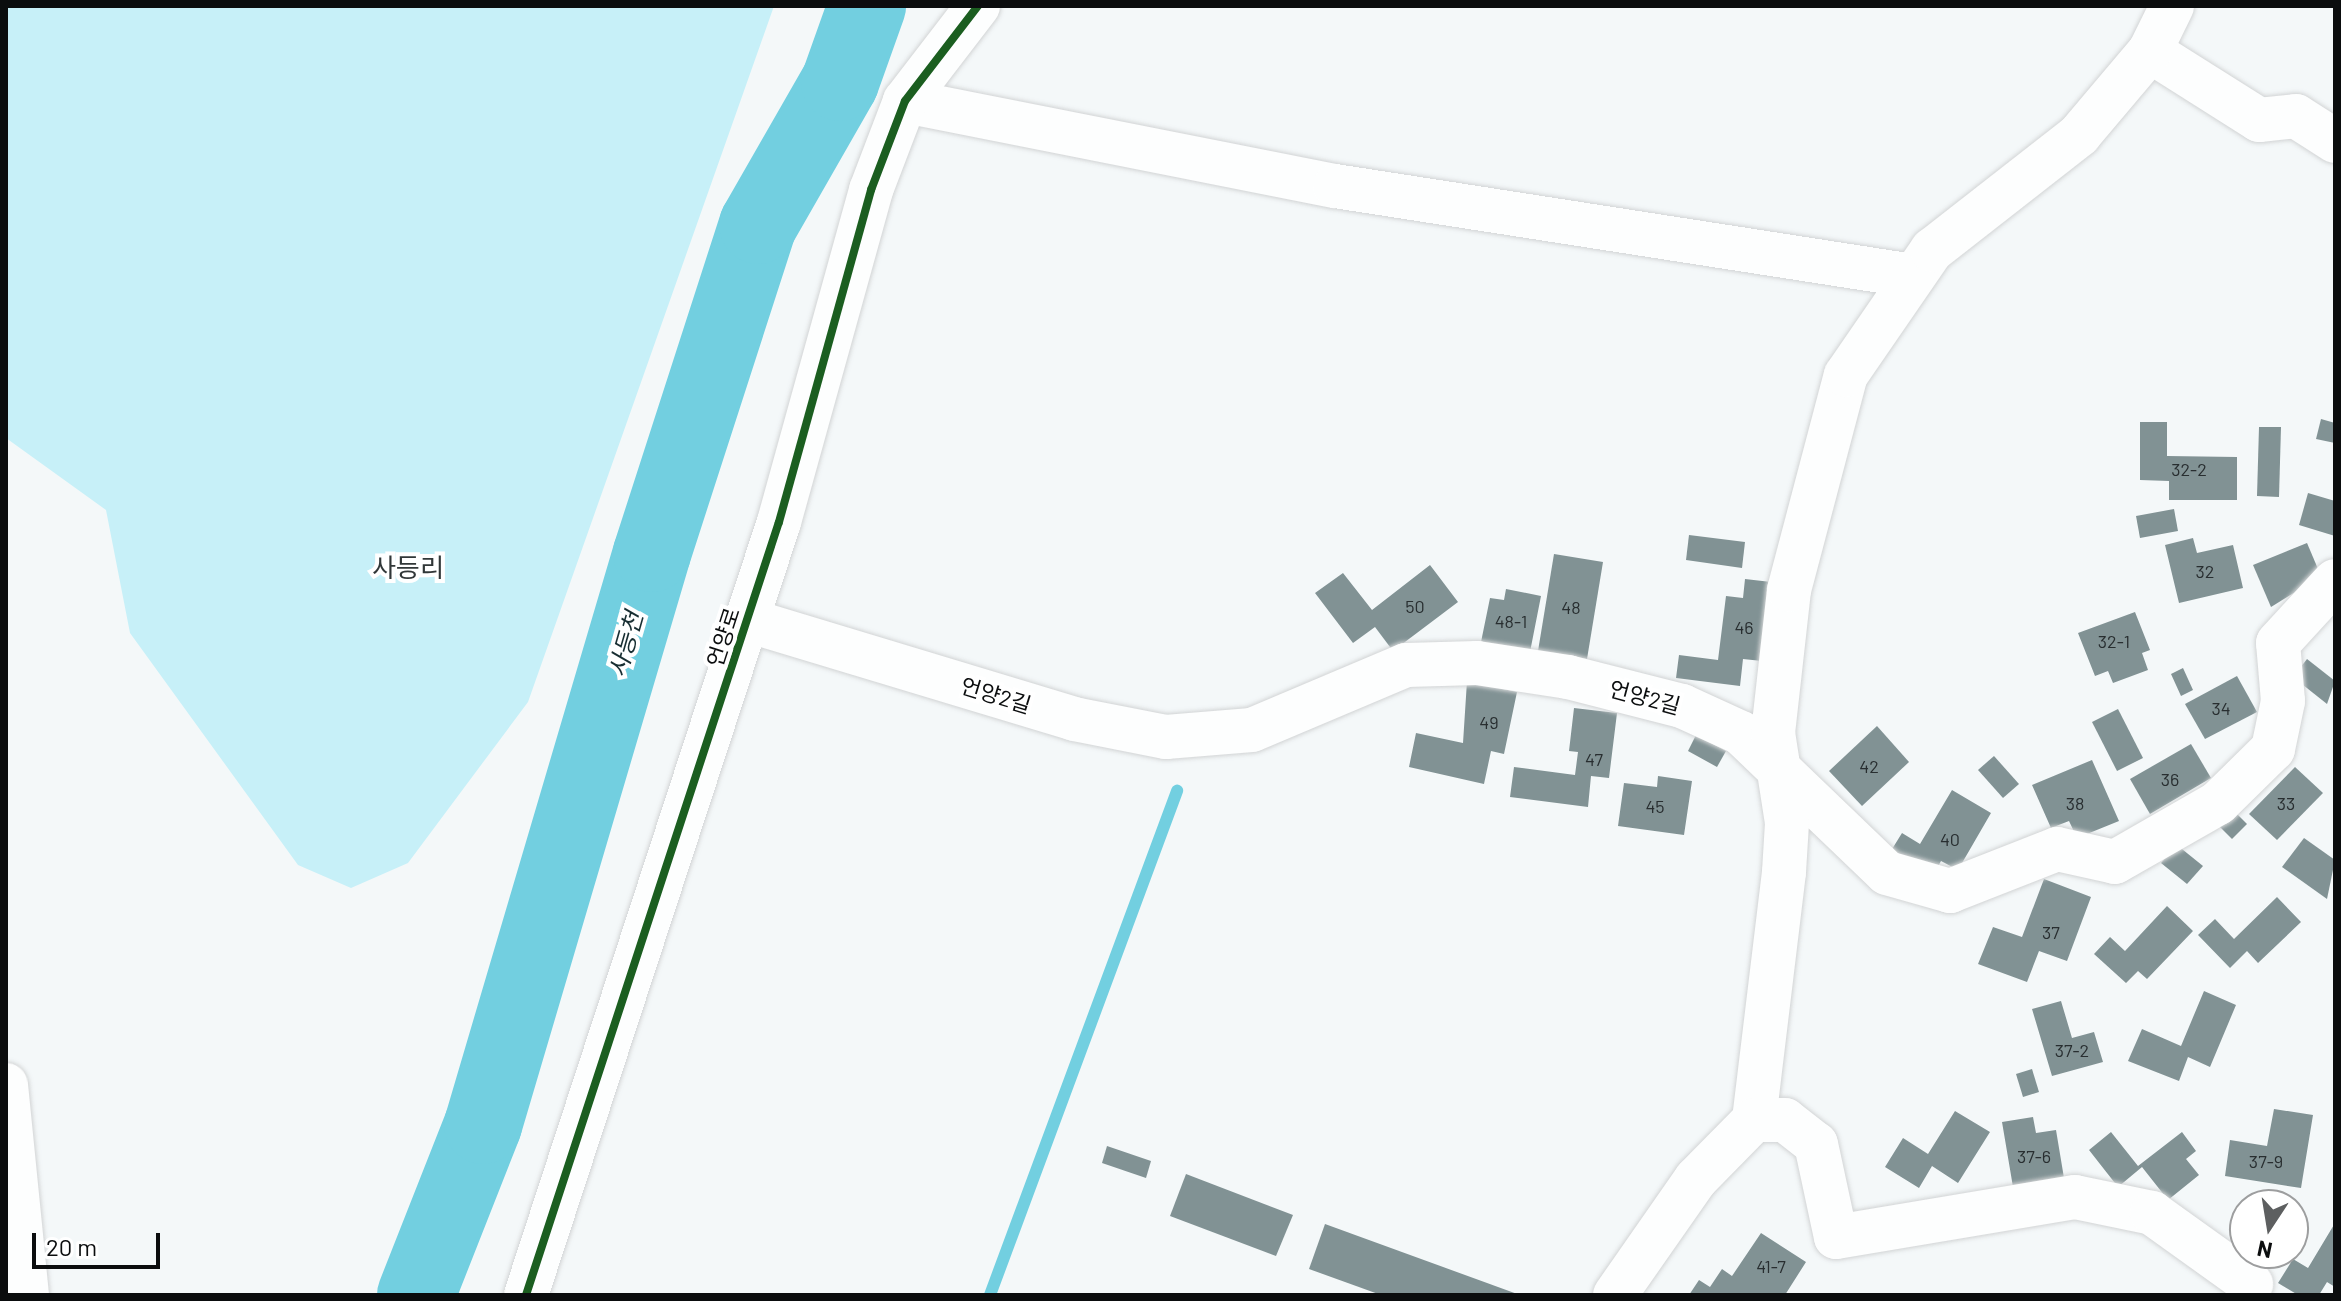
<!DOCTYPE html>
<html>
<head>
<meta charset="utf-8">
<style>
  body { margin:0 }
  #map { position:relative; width:2341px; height:1301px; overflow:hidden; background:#f4f8f9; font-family:Barlow,"Noto Sans KR",sans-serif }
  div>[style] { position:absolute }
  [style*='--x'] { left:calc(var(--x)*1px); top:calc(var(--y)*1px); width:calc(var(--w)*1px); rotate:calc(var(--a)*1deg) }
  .green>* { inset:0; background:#c7f0f8 }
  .stream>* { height:12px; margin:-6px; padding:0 6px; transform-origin:6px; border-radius:6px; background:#72cfe0 }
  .river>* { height:78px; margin:-39px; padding:0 39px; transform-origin:39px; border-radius:39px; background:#72cfe0 }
  .building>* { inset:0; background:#819294 }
  .roads { filter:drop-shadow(0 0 2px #d2d4d5) drop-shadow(0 0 2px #d2d4d5) }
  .minor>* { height:44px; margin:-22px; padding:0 22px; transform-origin:22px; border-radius:22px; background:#fdfefe }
  .cycleway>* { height:8px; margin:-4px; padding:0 4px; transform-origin:4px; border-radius:4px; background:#1b5e20 }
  span { translate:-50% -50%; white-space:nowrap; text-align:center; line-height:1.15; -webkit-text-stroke:8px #fff; paint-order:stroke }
  .number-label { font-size:18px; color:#282e30 }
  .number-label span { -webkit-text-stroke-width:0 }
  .street-label { font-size:22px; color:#0b0d0e }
  .water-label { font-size:24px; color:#182e32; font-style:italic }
  .quarter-label { font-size:26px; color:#313738 }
  .frame { position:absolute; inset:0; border:8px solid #0b0d0e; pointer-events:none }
  .north { position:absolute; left:2229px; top:1189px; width:80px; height:80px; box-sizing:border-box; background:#fff; border:2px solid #9d9e9f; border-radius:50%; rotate:192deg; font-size:22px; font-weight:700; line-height:32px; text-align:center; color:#0b0d0e }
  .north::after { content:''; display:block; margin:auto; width:28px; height:36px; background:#5d5f60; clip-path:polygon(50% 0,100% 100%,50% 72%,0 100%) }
  .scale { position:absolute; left:32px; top:1233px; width:128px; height:36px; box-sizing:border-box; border:4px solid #0b0d0e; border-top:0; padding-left:10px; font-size:24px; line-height:28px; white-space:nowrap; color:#0b0d0e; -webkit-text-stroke:6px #fff; paint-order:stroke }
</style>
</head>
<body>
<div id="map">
  <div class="green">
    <div style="clip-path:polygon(6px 6px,774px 6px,528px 702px,408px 863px,351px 888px,298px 865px,130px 633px,106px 510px,6px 438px)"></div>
  </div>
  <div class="stream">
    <div style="--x:990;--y:1295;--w:538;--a:-69.64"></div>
  </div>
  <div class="river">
    <div style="--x:416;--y:1295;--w:183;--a:-68.5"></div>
    <div style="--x:483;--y:1125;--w:596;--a:-73.54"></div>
    <div style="--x:652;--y:553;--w:345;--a:-72.1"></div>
    <div style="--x:758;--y:225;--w:165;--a:-60.2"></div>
    <div style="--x:840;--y:82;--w:81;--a:-70.4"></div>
  </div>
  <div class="building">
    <div style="clip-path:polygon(2321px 419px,2335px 423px,2335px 443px,2316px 439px)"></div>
    <div style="clip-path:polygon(2140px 422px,2167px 422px,2167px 456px,2237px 457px,2237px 500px,2169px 500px,2169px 481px,2140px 480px)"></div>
    <div style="clip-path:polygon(2259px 427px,2281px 427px,2279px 497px,2257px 496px)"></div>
    <div style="clip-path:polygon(2308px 493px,2335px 501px,2335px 536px,2299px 525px)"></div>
    <div style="clip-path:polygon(2174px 509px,2178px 531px,2140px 538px,2136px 516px)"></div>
    <div style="clip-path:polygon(1689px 535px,1745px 542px,1742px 568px,1686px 560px)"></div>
    <div style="clip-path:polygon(2193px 538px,2197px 553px,2233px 545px,2243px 588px,2179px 603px,2165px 545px)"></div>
    <div style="clip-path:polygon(2307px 543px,2321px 576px,2271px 607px,2253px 565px)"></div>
    <div style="clip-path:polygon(1554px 554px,1603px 562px,1587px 659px,1538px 651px)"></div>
    <div style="clip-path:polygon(1430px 565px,1458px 602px,1393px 651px,1375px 627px,1353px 643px,1315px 593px,1343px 573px,1372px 610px)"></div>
    <div style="clip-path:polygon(1745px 579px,1771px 582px,1762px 661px,1743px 659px,1740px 686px,1676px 678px,1679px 655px,1718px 660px,1726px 596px,1743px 598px)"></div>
    <div style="clip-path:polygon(1506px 589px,1541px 596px,1530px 652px,1481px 642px,1490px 598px,1504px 600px)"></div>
    <div style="clip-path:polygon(2135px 612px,2150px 650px,2142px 653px,2148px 670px,2113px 683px,2108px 671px,2095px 676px,2078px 633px)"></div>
    <div style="clip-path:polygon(2307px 659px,2335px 681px,2327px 704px,2293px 677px)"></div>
    <div style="clip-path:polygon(2183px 668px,2193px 690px,2181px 696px,2171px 674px)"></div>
    <div style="clip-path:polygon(2237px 676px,2257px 712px,2205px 739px,2185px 704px)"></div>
    <div style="clip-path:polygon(1467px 681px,1517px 692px,1504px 754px,1491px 751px,1484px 784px,1409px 767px,1416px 733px,1463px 743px)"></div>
    <div style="clip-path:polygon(1574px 708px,1617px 713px,1609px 778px,1591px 776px,1588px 807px,1510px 797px,1514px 767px,1575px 775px,1578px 752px,1569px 751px)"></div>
    <div style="clip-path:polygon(2118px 709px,2143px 758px,2117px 771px,2092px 722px)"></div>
    <div style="clip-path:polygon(1877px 726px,1909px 762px,1862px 806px,1829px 771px)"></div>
    <div style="clip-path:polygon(1696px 735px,1726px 751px,1717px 767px,1688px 751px)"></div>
    <div style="clip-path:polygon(2191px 744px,2211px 778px,2150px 814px,2130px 779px)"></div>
    <div style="clip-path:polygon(1994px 756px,2019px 784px,2003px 798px,1978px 770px)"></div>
    <div style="clip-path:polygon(2092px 760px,2119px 821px,2077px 838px,2069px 821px,2051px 828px,2032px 785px)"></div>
    <div style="clip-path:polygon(2295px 767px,2323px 793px,2277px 840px,2249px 814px)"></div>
    <div style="clip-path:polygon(1658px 776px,1692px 781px,1684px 835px,1618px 826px,1624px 783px,1657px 787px)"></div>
    <div style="clip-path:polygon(1952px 790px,1991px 813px,1958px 870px,1941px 861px,1931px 879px,1889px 854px,1902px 833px,1920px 844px)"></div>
    <div style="clip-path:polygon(2228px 805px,2247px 824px,2232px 839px,2214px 821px)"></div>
    <div style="clip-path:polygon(2304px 838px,2335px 860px,2327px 899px,2282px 867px)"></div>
    <div style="clip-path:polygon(2177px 845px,2203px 866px,2187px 884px,2161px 863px)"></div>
    <div style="clip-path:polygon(2044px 879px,2091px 897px,2067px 961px,2039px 951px,2027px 982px,1978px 964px,1993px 927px,2022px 937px)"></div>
    <div style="clip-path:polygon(2277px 897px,2301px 922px,2258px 963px,2247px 951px,2230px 968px,2198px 935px,2215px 919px,2234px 939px)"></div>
    <div style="clip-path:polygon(2167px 906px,2193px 931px,2147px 979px,2138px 971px,2126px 983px,2094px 954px,2110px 937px,2125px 951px)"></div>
    <div style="clip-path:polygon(2204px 991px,2236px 1005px,2210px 1067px,2188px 1057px,2179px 1081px,2128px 1061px,2142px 1029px,2181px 1046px)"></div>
    <div style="clip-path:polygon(2061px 1001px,2072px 1038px,2094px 1032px,2103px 1062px,2052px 1076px,2032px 1009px)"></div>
    <div style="clip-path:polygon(2032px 1069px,2039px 1092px,2023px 1097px,2016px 1074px)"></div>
    <div style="clip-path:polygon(2274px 1109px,2313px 1115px,2301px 1188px,2225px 1176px,2230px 1140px,2267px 1146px)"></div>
    <div style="clip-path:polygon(1955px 1111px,1990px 1132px,1958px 1183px,1932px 1166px,1919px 1188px,1885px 1167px,1903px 1138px,1928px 1154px)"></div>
    <div style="clip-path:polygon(2033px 1117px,2036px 1133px,2056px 1130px,2064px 1178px,2013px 1187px,2002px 1122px)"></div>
    <div style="clip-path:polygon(2111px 1132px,2138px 1166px,2182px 1132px,2196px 1151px,2186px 1159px,2199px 1175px,2168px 1200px,2142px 1167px,2118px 1187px,2089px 1150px)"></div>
    <div style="clip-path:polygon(1107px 1146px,1151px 1161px,1146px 1178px,1102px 1163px)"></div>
    <div style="clip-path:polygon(1186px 1174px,1293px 1215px,1276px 1256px,1170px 1216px)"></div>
    <div style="clip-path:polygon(2335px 1223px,2335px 1287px,2327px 1282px,2319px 1295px,2298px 1295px,2278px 1283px,2293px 1259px,2308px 1268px)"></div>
    <div style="clip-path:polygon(1325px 1224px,1520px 1295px,1381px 1295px,1309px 1269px)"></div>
    <div style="clip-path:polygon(1761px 1233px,1806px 1262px,1785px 1295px,1689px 1295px,1699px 1280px,1710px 1287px,1722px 1269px,1732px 1276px)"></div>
  </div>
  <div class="roads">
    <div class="minor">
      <div style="--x:2150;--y:51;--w:129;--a:32.3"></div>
      <div style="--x:2259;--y:120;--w:37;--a:-6"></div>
      <div style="--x:2296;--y:116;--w:46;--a:32.7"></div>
      <div style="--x:905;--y:101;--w:438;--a:11.2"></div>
      <div style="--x:1335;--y:186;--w:585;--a:8.85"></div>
      <div style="--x:747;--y:620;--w:342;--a:16.8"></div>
      <div style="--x:1074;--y:719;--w:94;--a:11.1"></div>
      <div style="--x:1166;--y:737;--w:86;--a:-4.7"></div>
      <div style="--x:1252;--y:730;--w:167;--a:-22.9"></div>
      <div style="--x:1406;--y:665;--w:71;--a:-1.6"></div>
      <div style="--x:1477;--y:663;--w:92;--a:8.7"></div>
      <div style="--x:1568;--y:677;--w:118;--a:14.3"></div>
      <div style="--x:1682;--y:706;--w:65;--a:24.6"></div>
      <div style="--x:1741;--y:733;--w:202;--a:43.8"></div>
      <div style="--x:1887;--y:873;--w:66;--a:15.9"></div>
      <div style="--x:1950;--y:891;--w:115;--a:-21.4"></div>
      <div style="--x:2057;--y:849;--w:59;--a:12.6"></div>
      <div style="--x:2115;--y:862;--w:119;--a:-29.8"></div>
      <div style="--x:2218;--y:803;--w:77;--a:-44.5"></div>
      <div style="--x:2273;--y:749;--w:49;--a:-78.2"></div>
      <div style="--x:2283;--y:701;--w:58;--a:-94.9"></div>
      <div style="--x:2278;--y:643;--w:84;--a:-47.4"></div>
      <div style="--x:6;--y:1085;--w:211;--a:84.3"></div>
      <div style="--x:1754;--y:1120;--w:250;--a:-83.1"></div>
      <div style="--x:1784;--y:872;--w:49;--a:-86.5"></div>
      <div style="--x:1787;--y:823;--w:91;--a:-98.8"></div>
      <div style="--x:1773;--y:733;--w:144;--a:-83.6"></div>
      <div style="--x:1789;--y:590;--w:222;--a:-75.2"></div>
      <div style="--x:1846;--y:375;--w:152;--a:-55.5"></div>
      <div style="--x:1932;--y:250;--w:187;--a:-38"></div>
      <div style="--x:2079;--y:135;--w:110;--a:-49.8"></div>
      <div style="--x:2150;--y:51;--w:50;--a:-63.9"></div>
      <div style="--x:526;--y:1295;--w:813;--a:-71.88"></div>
      <div style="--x:779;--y:522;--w:345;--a:-74.5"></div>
      <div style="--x:871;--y:190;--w:95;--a:-69.1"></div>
      <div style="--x:905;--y:101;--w:120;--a:-52.5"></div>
      <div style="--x:1615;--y:1295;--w:141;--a:-55.1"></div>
      <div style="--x:1696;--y:1179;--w:83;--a:-45.5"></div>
      <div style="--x:1754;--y:1120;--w:31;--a:0"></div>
      <div style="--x:1785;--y:1120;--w:39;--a:38"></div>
      <div style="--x:1816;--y:1144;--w:95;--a:77.9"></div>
      <div style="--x:1836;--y:1237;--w:242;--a:-9.5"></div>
      <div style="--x:2075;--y:1197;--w:79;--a:11.7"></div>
      <div style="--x:2152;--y:1213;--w:122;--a:35.6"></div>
    </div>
  </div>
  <div class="cycleway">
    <div style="--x:526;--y:1295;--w:813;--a:-71.88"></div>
    <div style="--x:779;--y:522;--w:345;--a:-74.5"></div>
    <div style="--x:871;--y:190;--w:95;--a:-69.1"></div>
    <div style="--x:905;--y:101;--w:120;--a:-52.5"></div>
  </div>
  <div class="number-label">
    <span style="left:2189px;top:469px">32-2</span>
    <span style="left:2205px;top:571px">32</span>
    <span style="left:1415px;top:606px">50</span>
    <span style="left:1571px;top:607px">48</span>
    <span style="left:1511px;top:621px">48-1</span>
    <span style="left:1744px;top:627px">46</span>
    <span style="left:2114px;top:641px">32-1</span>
    <span style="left:2221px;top:708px">34</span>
    <span style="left:1489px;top:722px">49</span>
    <span style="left:1594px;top:759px">47</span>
    <span style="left:1869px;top:766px">42</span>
    <span style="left:2170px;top:779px">36</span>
    <span style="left:2075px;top:803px">38</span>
    <span style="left:2286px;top:803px">33</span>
    <span style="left:1655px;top:806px">45</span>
    <span style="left:1950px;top:839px">40</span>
    <span style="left:2051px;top:932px">37</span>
    <span style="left:2072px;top:1050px">37-2</span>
    <span style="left:2034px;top:1156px">37-6</span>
    <span style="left:2266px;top:1161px">37-9</span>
    <span style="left:1771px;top:1266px">41-7</span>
  </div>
  <div class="street-label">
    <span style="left:723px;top:637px;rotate:-72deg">언양로</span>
    <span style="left:996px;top:695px;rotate:17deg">언양2길</span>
    <span style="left:1645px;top:697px;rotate:15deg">언양2길</span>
  </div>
  <div class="water-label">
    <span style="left:625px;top:644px;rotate:-74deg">사등천</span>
  </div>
  <div class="quarter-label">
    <span style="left:408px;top:567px">사등리</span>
  </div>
  <div class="frame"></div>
  <div class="north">N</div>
  <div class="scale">20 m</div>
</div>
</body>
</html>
